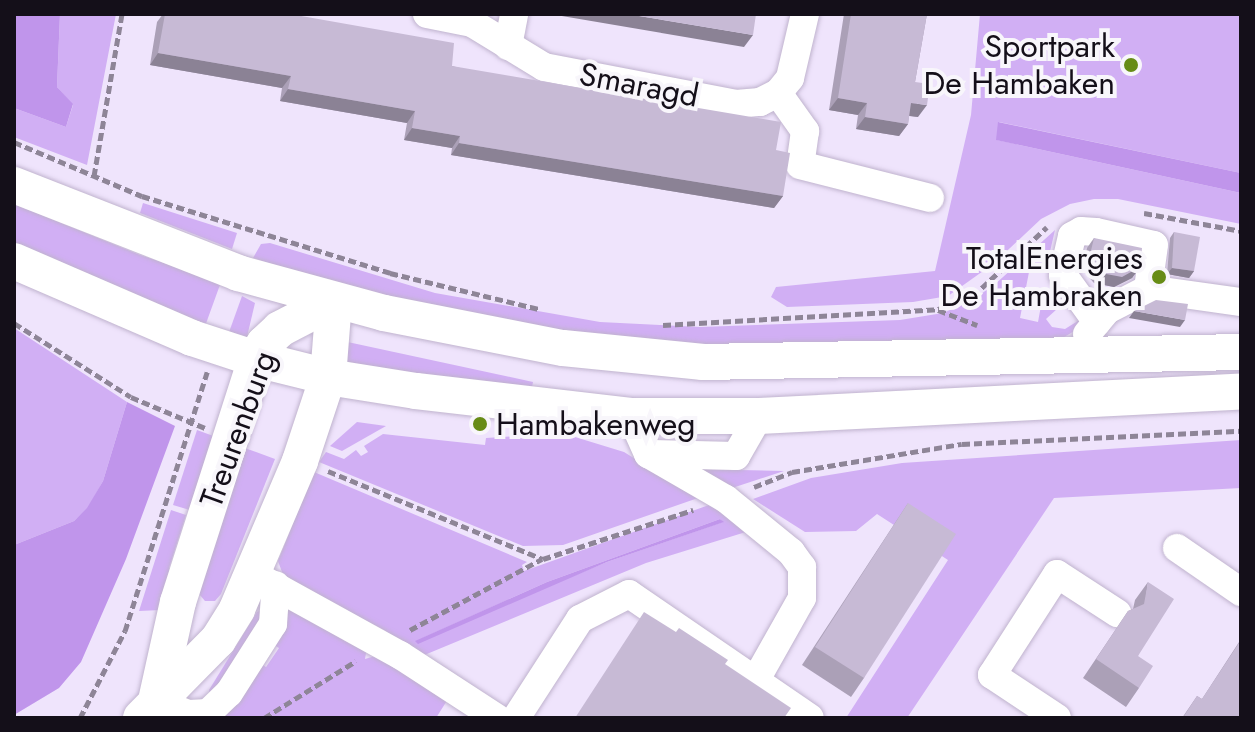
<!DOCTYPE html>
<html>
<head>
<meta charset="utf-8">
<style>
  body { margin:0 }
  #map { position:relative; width:1255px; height:732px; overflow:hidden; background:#efe4fc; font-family:Jost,sans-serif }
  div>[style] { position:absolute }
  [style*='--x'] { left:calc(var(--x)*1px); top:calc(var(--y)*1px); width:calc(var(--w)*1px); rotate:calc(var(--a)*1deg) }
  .green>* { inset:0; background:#d1aff4 }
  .water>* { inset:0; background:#c095eb }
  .path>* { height:5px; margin-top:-2.5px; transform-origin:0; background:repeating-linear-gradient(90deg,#8e8597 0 8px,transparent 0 12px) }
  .roads { filter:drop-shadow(0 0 2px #c0b3ce) drop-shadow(0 0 2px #c0b3ce) }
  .minor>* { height:28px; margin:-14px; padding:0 14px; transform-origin:14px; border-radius:14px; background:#fff }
  .major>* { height:36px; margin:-18px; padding:0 18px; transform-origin:18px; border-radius:18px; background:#fff }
  .wall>* { inset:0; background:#aba0b7 }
  .shaded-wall>* { inset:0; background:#8b8295 }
  .building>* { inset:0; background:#c7bad5 }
  .dots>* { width:22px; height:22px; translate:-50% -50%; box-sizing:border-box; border:4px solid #f8f6fb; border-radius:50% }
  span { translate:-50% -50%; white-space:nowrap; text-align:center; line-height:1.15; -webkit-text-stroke:8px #f8f6fb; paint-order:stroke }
  .poi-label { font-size:32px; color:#140f19 }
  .right { translate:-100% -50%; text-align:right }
  .left { translate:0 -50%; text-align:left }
  .street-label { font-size:32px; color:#140f19 }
  .frame { position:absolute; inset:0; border:16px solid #140f19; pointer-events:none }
</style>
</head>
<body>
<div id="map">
  <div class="green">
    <div style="clip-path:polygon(60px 14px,116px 14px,87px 165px,14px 137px,14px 108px,66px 127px,73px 105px,57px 87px)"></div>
    <div style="clip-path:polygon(980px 14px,1241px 14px,1241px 173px,999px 122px,997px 140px,1241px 193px,1241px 224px,1118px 199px,1094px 199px,1070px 204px,1041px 219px,993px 264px,948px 296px,913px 302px,787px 307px,771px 297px,776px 287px,935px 271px,971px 115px)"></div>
    <div style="clip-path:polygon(143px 203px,237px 233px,232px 249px,140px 213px)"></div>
    <div style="clip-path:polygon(14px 204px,140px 255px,221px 282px,204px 329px,14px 248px)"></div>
    <div style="clip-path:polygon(1055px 230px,1046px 269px,1030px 267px,1020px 318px,1038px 322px,1042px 300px,1044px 305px,1057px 309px,1046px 319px,1052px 327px,1065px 329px,1081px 319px,1076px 330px,1061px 339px,735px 350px,495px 323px,307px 276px,253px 258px,261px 244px,270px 243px,435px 293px,600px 322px,700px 327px,900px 320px,943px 313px,968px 302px,993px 286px)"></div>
    <div style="clip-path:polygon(242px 296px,255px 303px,246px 341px,228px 335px)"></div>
    <div style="clip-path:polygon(14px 328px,127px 402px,103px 481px,88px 508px,74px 521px,14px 545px)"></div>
    <div style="clip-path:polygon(343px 341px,533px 382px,531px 393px,332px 360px)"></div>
    <div style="clip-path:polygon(357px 422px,386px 426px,342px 451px,330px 446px)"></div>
    <div style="clip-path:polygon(197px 430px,216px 437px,193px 511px,173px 505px)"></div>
    <div style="clip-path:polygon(383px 434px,485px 445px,486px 438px,554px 434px,575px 437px,624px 452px,698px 498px,563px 545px,523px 546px,319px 462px,326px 452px,344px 459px,356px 450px,361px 456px,368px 452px,364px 446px)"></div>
    <div style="clip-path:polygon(1241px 440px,1241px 488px,1054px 498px,907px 718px,846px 718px,948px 560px,877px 514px,856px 531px,805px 532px,753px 499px,811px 478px,902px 463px)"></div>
    <div style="clip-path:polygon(242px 447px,275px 459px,221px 594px,215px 601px,205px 601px,199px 594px)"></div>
    <div style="clip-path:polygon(691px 469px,784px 471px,726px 490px)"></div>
    <div style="clip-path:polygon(evenodd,314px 472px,527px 562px,522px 565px,524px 571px,709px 505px,749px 531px,646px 563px,422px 656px,384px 630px,297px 585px,282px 572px,278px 561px,314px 472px,720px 519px,723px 522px,607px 562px,416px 641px,547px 582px,720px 519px)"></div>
    <div style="clip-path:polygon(171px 510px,186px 515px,169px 568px,174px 571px,161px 610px,139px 611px)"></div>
    <div style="clip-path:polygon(284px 605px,367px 647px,365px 659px,375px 656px,448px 699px,436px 718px,208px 718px,258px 662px,266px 667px,279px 648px,271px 643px)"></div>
    <div style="clip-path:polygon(262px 610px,259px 630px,210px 695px,209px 690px,257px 612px)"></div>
  </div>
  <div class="water">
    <div style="clip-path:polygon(14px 14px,60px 14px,57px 87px,73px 104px,66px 127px,14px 108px)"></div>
    <div style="clip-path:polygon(998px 122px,1241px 173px,1241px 193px,996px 140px)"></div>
    <div style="clip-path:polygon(127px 402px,175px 426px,126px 559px,81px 662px,59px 688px,14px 715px,14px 545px,74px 521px,87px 508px,103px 481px)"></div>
    <div style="clip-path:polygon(720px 519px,724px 522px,607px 562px,418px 644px,415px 641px,547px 582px)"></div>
  </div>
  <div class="path">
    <div style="--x:14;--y:142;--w:139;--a:22.9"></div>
    <div style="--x:142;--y:196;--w:260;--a:17.2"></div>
    <div style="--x:390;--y:273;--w:153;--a:13.6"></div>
    <div style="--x:94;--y:176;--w:164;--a:-80.2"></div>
    <div style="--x:1144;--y:213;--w:99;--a:10.5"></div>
    <div style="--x:938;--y:310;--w:42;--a:21"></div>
    <div style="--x:14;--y:323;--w:138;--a:32.3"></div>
    <div style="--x:131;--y:397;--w:80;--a:22.7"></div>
    <div style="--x:663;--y:325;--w:275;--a:-3.3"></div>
    <div style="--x:938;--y:309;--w:37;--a:-20"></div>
    <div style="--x:973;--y:296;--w:101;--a:-43"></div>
    <div style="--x:328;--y:471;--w:232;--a:22.3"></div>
    <div style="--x:543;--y:559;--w:158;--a:-18.1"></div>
    <div style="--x:754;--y:487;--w:41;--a:-21.5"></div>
    <div style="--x:792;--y:472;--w:172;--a:-9.4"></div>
    <div style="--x:962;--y:444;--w:279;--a:-2.7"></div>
    <div style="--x:410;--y:630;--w:150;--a:-28.3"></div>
    <div style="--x:80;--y:718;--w:98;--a:-62.7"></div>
    <div style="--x:125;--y:631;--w:272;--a:-72.4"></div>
    <div style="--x:264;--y:718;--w:108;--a:-31.8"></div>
  </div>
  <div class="roads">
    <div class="minor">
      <div style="--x:427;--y:14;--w:46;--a:11.3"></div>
      <div style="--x:472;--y:23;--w:84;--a:31.4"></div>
      <div style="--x:544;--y:67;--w:196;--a:10.9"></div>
      <div style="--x:736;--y:104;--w:24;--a:-5"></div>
      <div style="--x:760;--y:102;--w:20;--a:-27"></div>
      <div style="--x:778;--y:93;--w:19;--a:-51"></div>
      <div style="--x:790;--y:78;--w:66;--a:-76.8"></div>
      <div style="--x:508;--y:46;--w:33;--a:-79"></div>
      <div style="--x:778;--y:93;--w:47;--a:54.6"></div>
      <div style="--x:805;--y:131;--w:34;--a:98"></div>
      <div style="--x:800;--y:165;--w:134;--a:14.2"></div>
      <div style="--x:1097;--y:322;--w:58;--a:-125.9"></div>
      <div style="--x:1063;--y:275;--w:40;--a:-77"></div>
      <div style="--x:1072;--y:236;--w:10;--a:-29"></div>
      <div style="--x:1081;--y:231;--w:15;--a:4"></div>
      <div style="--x:1096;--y:232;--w:59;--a:12.6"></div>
      <div style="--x:1154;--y:245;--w:44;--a:97.8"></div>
      <div style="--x:1087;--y:334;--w:31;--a:-50"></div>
      <div style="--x:1107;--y:310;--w:46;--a:-27.1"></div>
      <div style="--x:1148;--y:289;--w:94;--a:8"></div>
      <div style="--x:631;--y:416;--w:42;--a:65.9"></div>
      <div style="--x:648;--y:454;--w:90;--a:30"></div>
      <div style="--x:726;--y:499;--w:84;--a:39.2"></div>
      <div style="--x:791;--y:552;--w:19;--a:54"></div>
      <div style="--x:802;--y:567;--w:31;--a:90"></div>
      <div style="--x:802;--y:598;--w:92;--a:119.4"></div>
      <div style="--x:652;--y:454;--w:84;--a:1.4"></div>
      <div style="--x:736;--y:456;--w:46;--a:-60.1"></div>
      <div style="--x:1177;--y:548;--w:78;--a:34.5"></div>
      <div style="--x:253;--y:574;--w:168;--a:28.9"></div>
      <div style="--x:400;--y:655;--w:116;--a:33"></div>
      <div style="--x:156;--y:701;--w:35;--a:22"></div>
      <div style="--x:189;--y:714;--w:19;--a:-3"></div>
      <div style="--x:208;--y:713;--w:29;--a:-44"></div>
      <div style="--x:229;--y:693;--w:82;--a:-57.5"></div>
      <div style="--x:273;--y:624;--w:39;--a:-86"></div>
      <div style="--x:516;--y:718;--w:118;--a:-57.1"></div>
      <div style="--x:580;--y:619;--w:55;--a:-27"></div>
      <div style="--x:629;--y:594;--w:219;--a:34.4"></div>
      <div style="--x:1057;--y:718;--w:78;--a:-146.5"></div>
      <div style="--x:992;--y:675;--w:120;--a:-57.2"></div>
      <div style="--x:1057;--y:574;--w:72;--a:33"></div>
    </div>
    <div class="major">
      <div style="--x:14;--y:185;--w:241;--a:21.4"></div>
      <div style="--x:238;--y:273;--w:151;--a:15.3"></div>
      <div style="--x:384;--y:313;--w:182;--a:11.1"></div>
      <div style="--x:563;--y:348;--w:141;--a:5.7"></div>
      <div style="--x:703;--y:362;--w:538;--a:-1.06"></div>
      <div style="--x:14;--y:261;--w:194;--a:23.4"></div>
      <div style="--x:192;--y:338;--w:67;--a:18.2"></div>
      <div style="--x:256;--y:359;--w:74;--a:14"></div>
      <div style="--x:328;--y:377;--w:89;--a:9"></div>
      <div style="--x:416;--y:391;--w:216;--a:6.6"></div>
      <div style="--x:631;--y:416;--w:128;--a:0"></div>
      <div style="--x:759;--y:416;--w:483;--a:-2.9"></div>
      <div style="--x:156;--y:701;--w:101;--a:-77.5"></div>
      <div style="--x:178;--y:602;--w:255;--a:-72.2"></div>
      <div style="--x:256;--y:359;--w:17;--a:-62"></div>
      <div style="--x:264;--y:344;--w:22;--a:-43"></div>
      <div style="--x:280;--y:329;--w:61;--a:-27.4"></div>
      <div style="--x:141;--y:718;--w:110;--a:-45.4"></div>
      <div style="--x:218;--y:640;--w:36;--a:-58"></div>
      <div style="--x:237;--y:609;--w:161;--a:-66.9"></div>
      <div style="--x:300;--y:461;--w:89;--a:-71.6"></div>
      <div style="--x:328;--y:377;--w:76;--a:-85.5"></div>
    </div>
  </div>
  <div class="wall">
    <div style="clip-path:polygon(163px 14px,290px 14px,452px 66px,776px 150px,783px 196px,774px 208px,451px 155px,452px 148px,404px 140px,407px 123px,280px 101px,282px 88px,150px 65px,157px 22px)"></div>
    <div style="clip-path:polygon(844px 14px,927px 14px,915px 82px,918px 117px,909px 116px,908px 124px,899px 136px,856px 129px,858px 115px,829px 110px)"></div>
    <div style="clip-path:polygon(1174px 232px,1194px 271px,1189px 278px,1167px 274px,1170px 238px)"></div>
    <div style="clip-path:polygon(1094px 238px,1140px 267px,1132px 278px,1114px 287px,1094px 283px,1082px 270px,1087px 248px)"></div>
    <div style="clip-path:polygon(908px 503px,864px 678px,851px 697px,802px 665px)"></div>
    <div style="clip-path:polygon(1148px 582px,1138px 656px,1139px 688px,1126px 707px,1083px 678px,1128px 611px,1133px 609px,1135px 600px)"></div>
    <div style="clip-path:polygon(1241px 639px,1241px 718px,1182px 718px,1197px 696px,1202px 699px)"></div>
  </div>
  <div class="shaded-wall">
    <div style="clip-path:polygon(550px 14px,627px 14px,753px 35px,744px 47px)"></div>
    <div style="clip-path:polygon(158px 53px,291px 76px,282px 88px,150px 65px)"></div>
    <div style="clip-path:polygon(288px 89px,415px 111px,407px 123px,280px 101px)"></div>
    <div style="clip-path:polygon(838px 98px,867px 103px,858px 115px,829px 110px)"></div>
    <div style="clip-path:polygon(911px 103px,927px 105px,918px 117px,903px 115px)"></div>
    <div style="clip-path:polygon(865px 117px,908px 124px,899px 136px,856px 129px)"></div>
    <div style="clip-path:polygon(412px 128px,460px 136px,452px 148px,404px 140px)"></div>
    <div style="clip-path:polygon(459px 143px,783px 196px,774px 208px,451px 155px)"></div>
    <div style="clip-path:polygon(1140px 267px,1132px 278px,1114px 287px,1094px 283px,1101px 273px)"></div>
    <div style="clip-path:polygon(1172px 268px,1194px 271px,1189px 278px,1167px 274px)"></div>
    <div style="clip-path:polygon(1134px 311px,1185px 320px,1180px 327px,1129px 318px)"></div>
  </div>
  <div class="building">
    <div style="clip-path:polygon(165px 14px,290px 14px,454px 43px,452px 66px,781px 122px,776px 150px,790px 153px,783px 196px,459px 143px,460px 136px,412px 128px,415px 111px,288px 89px,291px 76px,158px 53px)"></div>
    <div style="clip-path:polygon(627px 14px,756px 14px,753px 35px)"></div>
    <div style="clip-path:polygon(851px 14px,927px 14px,915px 82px,930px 84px,927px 105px,911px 103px,908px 124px,865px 117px,867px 103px,838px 98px)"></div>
    <div style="clip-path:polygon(1174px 232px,1200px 237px,1194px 271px,1172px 268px)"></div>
    <div style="clip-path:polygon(1094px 238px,1142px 248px,1140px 267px,1122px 277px,1101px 273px,1089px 259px)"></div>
    <div style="clip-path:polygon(1156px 300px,1188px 304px,1185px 320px,1134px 311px)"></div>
    <div style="clip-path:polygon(908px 503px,956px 534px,864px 678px,815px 647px)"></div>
    <div style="clip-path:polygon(1148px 582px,1174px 599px,1138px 656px,1153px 666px,1139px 688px,1096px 659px,1128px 611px,1144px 604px)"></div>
    <div style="clip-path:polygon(644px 612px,676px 632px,679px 628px,728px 660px,725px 664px,791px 708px,784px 718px,575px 718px)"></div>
    <div style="clip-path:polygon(1241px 640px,1241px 718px,1187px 718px,1184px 716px,1197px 696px,1202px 699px)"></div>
  </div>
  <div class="dots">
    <div style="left:1131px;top:65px;background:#678c16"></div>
    <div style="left:1159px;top:277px;background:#678c16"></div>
    <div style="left:480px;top:424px;background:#678c16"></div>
  </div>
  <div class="poi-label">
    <span class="right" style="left:1115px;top:65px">Sportpark<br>De Hambaken</span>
    <span class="right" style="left:1143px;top:277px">TotalEnergies<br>De Hambraken</span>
    <span class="left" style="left:496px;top:424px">Hambakenweg</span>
  </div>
  <div class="street-label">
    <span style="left:639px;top:85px;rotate:11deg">Smaragd</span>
    <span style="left:238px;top:429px;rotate:-70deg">Treurenburg</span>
  </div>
  <div class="frame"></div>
</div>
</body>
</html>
